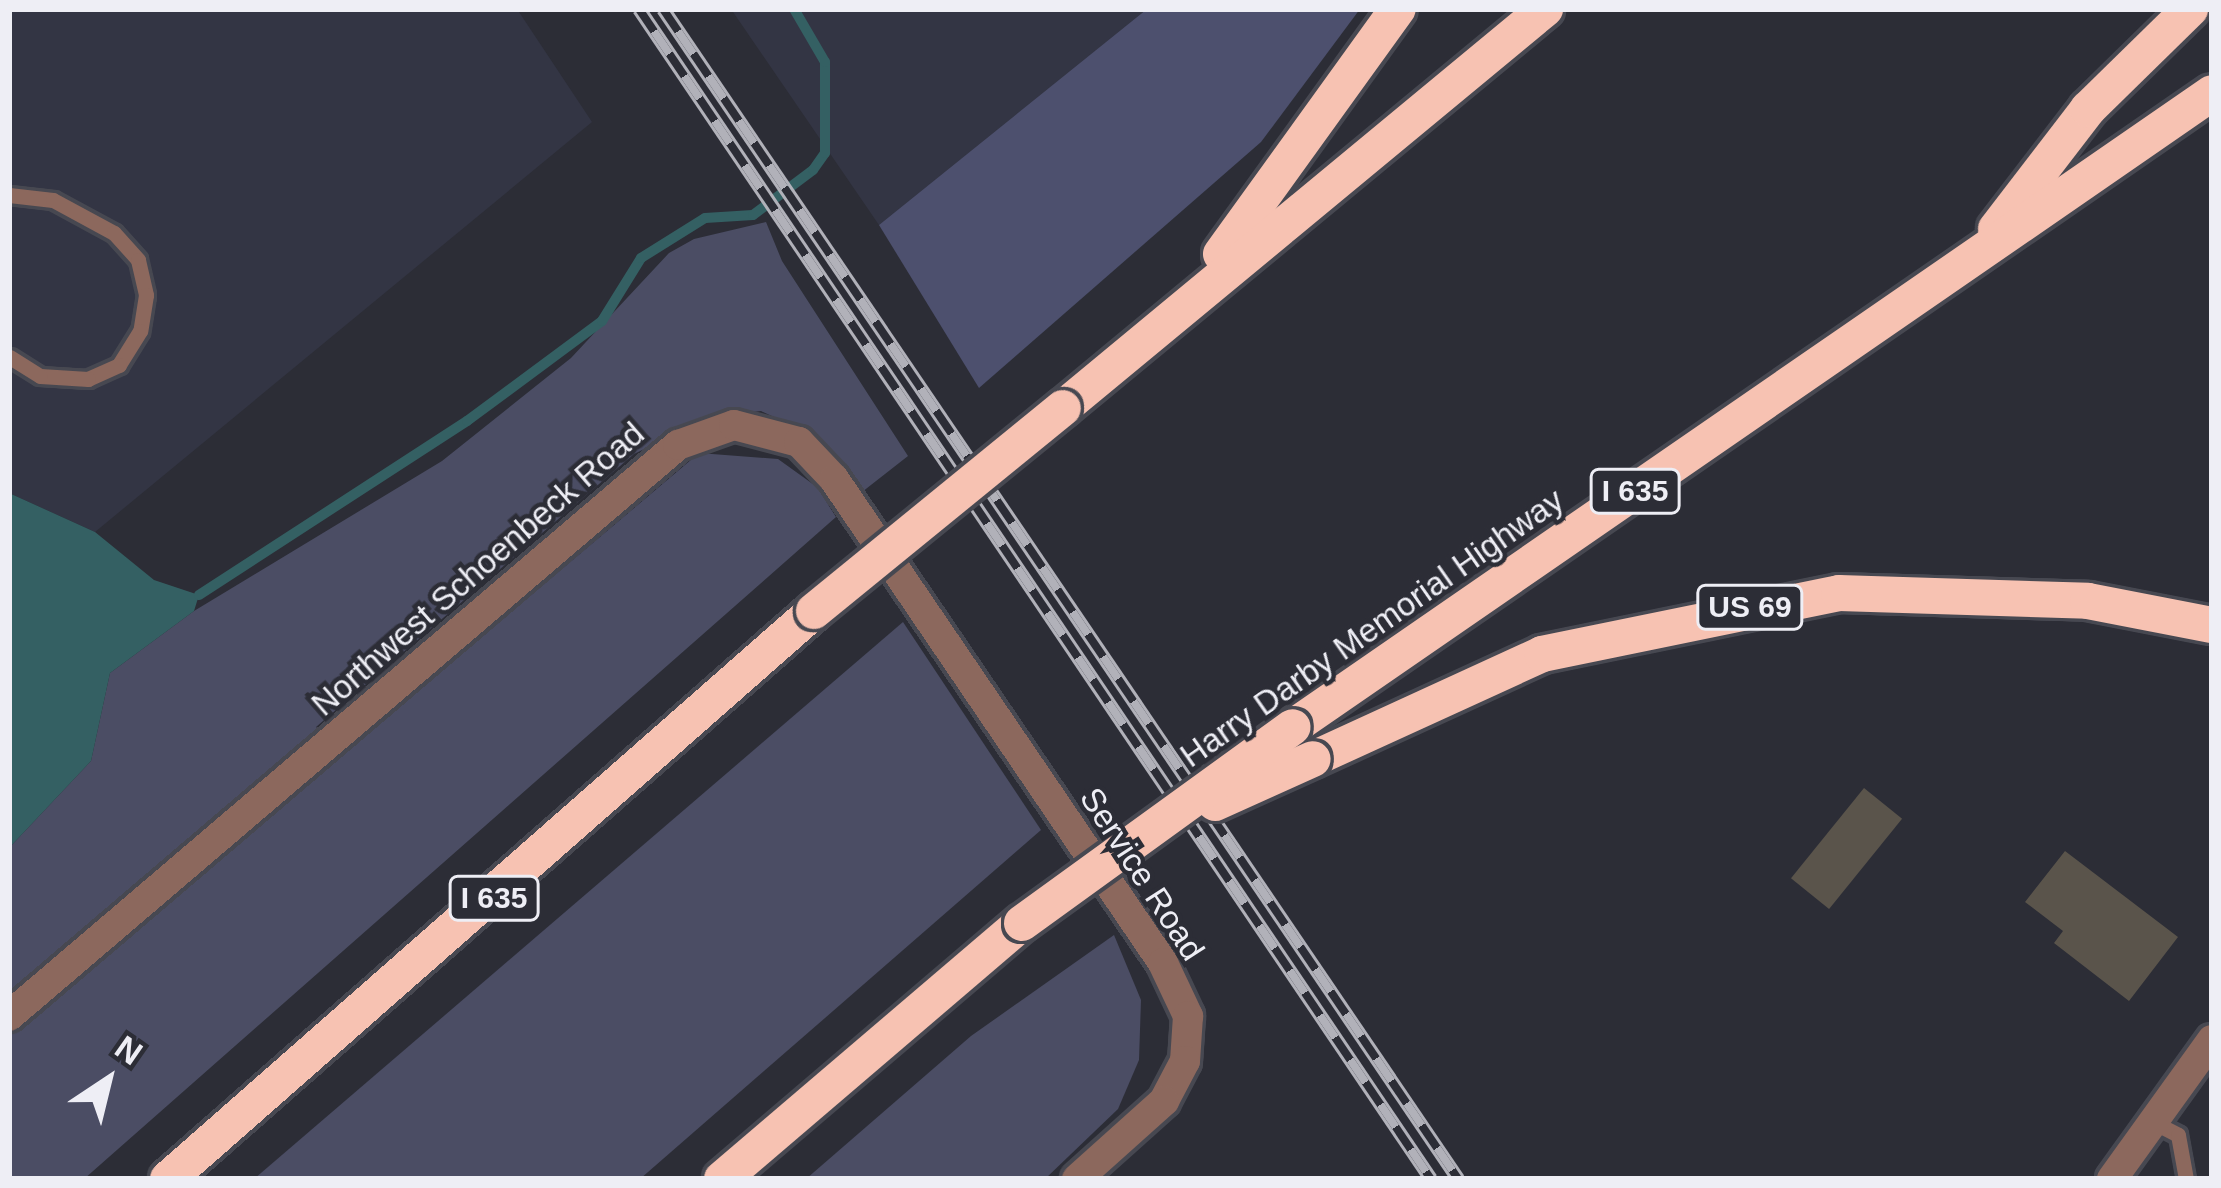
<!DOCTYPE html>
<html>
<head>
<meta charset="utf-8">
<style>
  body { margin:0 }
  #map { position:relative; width:2221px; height:1188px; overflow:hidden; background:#2c2d36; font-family:Helvetica,sans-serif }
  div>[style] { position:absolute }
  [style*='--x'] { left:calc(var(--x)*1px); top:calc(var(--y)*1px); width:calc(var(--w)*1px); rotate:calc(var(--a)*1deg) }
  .built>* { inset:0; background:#333544 }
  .green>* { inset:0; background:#4b4d64 }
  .forest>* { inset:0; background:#4d506e }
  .water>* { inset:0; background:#346063 }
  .stream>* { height:10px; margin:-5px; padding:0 5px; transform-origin:5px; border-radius:5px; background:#346063 }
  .building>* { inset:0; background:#5a544b; transform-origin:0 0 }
  .roads { filter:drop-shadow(3px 0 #474851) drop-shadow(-3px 0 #474851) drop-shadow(0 3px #474851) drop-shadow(0 -3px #474851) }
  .lane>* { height:15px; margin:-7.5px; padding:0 7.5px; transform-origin:7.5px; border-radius:7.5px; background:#8c685d }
  .street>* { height:30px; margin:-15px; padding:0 15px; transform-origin:15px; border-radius:15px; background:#8c685d }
  .highway>* { height:36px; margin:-18px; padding:0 18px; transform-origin:18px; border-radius:18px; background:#f7c2b2 }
  .rail>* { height:14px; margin-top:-7px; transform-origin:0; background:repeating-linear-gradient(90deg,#2c2d36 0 27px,#b1b1b9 0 54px); box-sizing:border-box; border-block:3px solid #b1b1b9 }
  .bridges { filter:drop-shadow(3px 0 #474851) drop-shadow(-3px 0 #474851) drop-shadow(0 3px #474851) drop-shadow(0 -3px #474851) }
  .highway-bridge>* { height:36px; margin:-18px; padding:0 18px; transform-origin:18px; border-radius:18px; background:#f7c2b2 }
  span { translate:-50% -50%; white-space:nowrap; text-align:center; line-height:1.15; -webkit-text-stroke:9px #2c2d36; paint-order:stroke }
  .shield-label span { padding:3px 9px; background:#2c2d36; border:3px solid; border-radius:9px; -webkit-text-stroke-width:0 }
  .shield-label { font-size:30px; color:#eeeef5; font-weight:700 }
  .street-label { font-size:33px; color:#eeeef5 }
  .frame { position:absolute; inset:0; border:12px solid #eeeef5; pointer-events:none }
  .north { position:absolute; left:48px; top:1020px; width:120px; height:120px; -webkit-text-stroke:9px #2c2d36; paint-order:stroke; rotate:35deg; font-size:33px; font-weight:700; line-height:48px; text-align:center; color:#eeeef5 }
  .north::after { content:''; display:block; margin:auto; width:42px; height:54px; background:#eeeef5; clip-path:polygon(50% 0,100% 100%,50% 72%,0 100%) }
</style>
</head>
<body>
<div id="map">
  <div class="built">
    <div style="clip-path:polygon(9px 9px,517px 9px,592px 122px,95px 532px,9px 493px)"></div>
    <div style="clip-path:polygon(731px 9px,1147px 9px,879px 225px)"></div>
  </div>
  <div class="green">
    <div style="clip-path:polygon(766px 222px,782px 261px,908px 456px,862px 492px,815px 436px,761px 411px,710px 417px,634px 454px,316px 727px,345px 753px,699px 453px,778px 459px,817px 487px,836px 517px,84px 1179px,9px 1179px,9px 848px,91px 761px,110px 673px,194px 611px,442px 461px,571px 358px,669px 253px,694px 239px)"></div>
    <div style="clip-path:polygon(903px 622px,1041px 830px,640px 1179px,254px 1179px)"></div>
    <div style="clip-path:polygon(1114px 935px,1141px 1000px,1139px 1060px,1118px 1109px,1045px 1179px,806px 1179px,971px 1036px)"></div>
  </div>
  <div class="forest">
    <div style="clip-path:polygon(1147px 9px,1360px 9px,1261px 142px,979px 388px,879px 225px)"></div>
  </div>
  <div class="water">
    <div style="clip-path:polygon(9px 493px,95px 532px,154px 580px,199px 595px,194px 611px,110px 673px,91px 761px,9px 848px)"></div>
  </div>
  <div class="stream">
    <div style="--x:199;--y:595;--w:320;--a:-33"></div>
    <div style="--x:467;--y:421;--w:168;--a:-36.5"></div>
    <div style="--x:602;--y:321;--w:74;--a:-58.2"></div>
    <div style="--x:641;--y:258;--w:75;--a:-32"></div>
    <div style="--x:705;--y:218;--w:48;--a:-3.6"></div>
    <div style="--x:753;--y:215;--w:75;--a:-36.9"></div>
    <div style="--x:813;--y:170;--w:21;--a:-55"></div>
    <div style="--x:825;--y:153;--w:91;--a:-90"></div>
    <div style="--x:825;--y:62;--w:61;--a:-120.3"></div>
  </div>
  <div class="building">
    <div style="left:1864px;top:788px;width:49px;height:116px;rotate:39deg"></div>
    <div style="clip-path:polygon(2065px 851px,2178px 937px,2129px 1001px,2054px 943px,2063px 931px,2025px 902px)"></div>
  </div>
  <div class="roads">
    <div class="lane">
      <div style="--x:9;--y:195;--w:44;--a:6.5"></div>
      <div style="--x:53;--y:200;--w:69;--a:28.4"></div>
      <div style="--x:114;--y:233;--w:36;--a:48"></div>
      <div style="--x:138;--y:260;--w:36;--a:77"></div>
      <div style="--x:146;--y:295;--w:36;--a:99"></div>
      <div style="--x:140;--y:331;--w:40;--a:122"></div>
      <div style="--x:119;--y:365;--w:34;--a:156"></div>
      <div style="--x:88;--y:379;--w:48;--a:-176.4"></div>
      <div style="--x:40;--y:376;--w:36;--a:-148"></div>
      <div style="--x:2153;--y:1122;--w:28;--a:27"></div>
      <div style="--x:2178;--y:1135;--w:45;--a:79.7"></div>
    </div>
    <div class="street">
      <div style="--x:9;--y:1016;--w:880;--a:-40.48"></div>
      <div style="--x:678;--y:445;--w:59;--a:-19.7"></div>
      <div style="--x:734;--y:425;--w:67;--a:14.7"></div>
      <div style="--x:799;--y:442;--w:51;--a:46.6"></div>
      <div style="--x:834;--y:479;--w:585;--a:55.79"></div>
      <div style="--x:1163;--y:963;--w:59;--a:64.7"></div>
      <div style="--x:1188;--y:1016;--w:45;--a:93.8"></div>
      <div style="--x:1185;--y:1061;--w:45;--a:117.7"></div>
      <div style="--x:1164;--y:1101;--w:117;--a:138.1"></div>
      <div style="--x:2112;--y:1179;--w:171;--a:-54.3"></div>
    </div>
    <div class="highway">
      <div style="--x:1996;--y:229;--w:151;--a:-52.5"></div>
      <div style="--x:2088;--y:109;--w:143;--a:-44.4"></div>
      <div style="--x:1221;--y:254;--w:302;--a:-54.2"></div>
      <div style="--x:1063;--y:408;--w:626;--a:-39.62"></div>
      <div style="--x:1293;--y:727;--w:1116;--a:-34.6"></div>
      <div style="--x:1313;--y:759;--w:252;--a:-24.6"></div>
      <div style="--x:1542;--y:654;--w:303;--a:-11.6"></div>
      <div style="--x:1839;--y:593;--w:249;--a:1.8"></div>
      <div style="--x:2088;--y:601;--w:126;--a:11"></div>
      <div style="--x:168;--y:1179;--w:860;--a:-41.32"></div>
      <div style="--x:722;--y:1179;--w:394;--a:-40.5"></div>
    </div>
  </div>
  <div class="rail">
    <div style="--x:639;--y:9;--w:1413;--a:55.91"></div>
    <div style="--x:663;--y:9;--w:1415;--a:55.8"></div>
  </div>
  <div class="bridges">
    <div class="highway-bridge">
      <div style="--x:814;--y:611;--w:321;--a:-39.2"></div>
      <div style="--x:1215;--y:803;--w:107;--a:-24.2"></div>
      <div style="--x:1022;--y:923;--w:334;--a:-35.9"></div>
    </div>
  </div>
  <div class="shield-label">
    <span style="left:1635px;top:491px">I 635</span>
    <span style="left:1750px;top:607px">US 69</span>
    <span style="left:494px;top:898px">I 635</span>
  </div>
  <div class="street-label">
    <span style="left:478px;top:569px;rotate:-41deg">Northwest Schoenbeck Road</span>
    <span style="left:1372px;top:628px;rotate:-35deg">Harry Darby Memorial Highway</span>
    <span style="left:1142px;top:874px;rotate:57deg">Service Road</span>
  </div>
  <div class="frame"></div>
  <div class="north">N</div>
</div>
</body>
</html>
